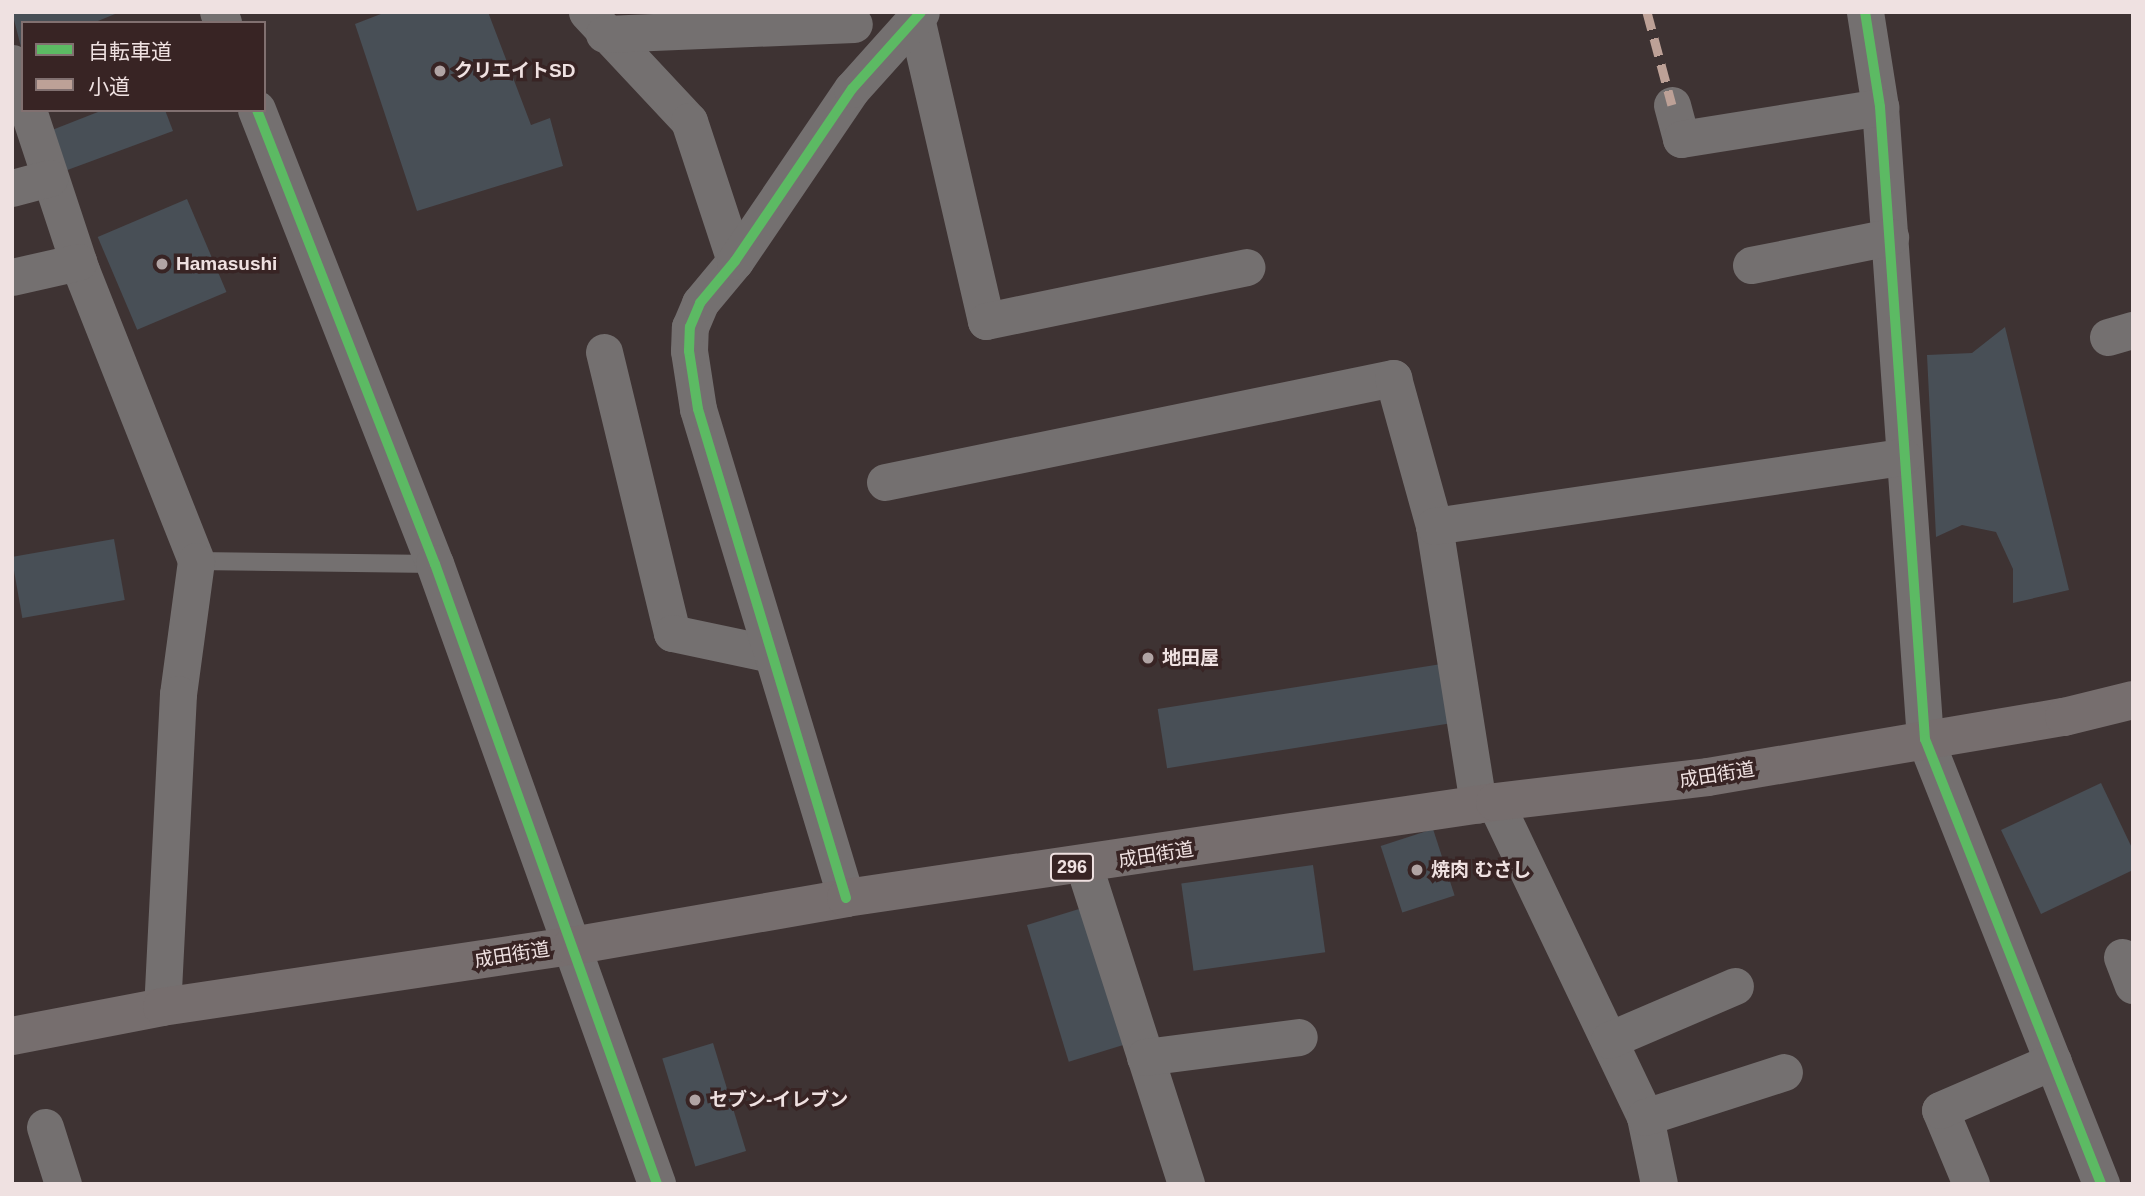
<!DOCTYPE html>
<html>
<head>
<meta charset="utf-8">
<style>
  body { margin:0 }
  #map { position:relative; width:2145px; height:1196px; overflow:hidden; background:#3e3333; font-family:Arial,"Noto Sans JP",sans-serif }
  div>[style] { position:absolute }
  [style*='--x'] { left:calc(var(--x)*1px); top:calc(var(--y)*1px); width:calc(var(--w)*1px); rotate:calc(var(--a)*1deg) }
  .building>* { inset:0; background:#484f56; transform-origin:0 0 }
  .service>* { height:18px; margin:-9px; padding:0 9px; transform-origin:9px; border-radius:9px; background:#747070 }
  .minor>* { height:37px; margin:-18.5px; padding:0 18.5px; transform-origin:18.5px; border-radius:18.5px; background:#747070 }
  .tertiary>* { height:38px; margin:-19px; padding:0 19px; transform-origin:19px; border-radius:19px; background:#747070 }
  .trunk>* { height:38px; margin:-19px; padding:0 19px; transform-origin:19px; border-radius:19px; background:#766e6e }
  .quiet>* { height:9px; margin-top:-4.5px; transform-origin:0; background:repeating-linear-gradient(90deg,#bda197 0 18px,transparent 0 27px) }
  .cycleway>* { height:10px; margin:-5px; padding:0 5px; transform-origin:5px; border-radius:5px; background:#5cba63 }
  .dots>* { width:19px; height:19px; translate:-50% -50%; box-sizing:border-box; border:4px solid #382424; border-radius:50% }
  span { translate:-50% -50%; white-space:nowrap; text-align:center; line-height:1.15; -webkit-text-stroke:7px #382424; paint-order:stroke }
  .shield-label span { padding:2px 5px; background:#382424; border:2px solid; border-radius:5px; -webkit-text-stroke-width:0 }
  .shield-label { font-size:18px; color:#efe1e1; font-weight:700 }
  .poi-label { font-size:19px; color:#efe1e1; font-weight:700 }
  .left { translate:0 -50%; text-align:left }
  .street-label { font-size:19px; color:#efe1e1 }
  .frame { position:absolute; inset:0; border:14px solid #efe1e1; pointer-events:none }
  .legend { position:absolute; left:21px; top:21px; width:245px; height:91px; box-sizing:border-box; background:#382424; border:2px solid #817070; margin:0; padding:9px 12px; list-style:none; font-size:21px; color:#efe1e1 }
  .legend li { display:flex; align-items:center; gap:14px; height:35px }
  .legend b { width:35px; border:2px solid #817070 }
</style>
</head>
<body>
<div id="map">
  <div class="building">
    <div style="clip-path:polygon(12px 12px,120px 12px,93px 23px,23px 23px,22px 51px)"></div>
    <div style="clip-path:polygon(386px 12px,488px 12px,531px 125px,550px 118px,563px 166px,417px 211px,355px 24px)"></div>
    <div style="clip-path:polygon(103px 110px,165px 110px,173px 131px,62px 172px,47px 132px)"></div>
    <div style="left:187px;top:199px;width:101px;height:97px;rotate:67deg"></div>
    <div style="clip-path:polygon(2005px 327px,2069px 590px,2013px 603px,2013px 569px,1996px 532px,1962px 525px,1936px 537px,1927px 355px,1972px 353px)"></div>
    <div style="left:114px;top:539px;width:62px;height:104px;rotate:80deg"></div>
    <div style="left:1454px;top:662px;width:60px;height:300px;rotate:81deg"></div>
    <div style="clip-path:polygon(2101px 783px,2133px 850px,2133px 870px,2041px 914px,2001px 830px)"></div>
    <div style="left:1433px;top:829px;width:70px;height:55px;rotate:72deg"></div>
    <div style="left:1313px;top:865px;width:88px;height:133px;rotate:82deg"></div>
    <div style="left:1092px;top:905px;width:143px;height:68px;rotate:73deg"></div>
    <div style="left:713px;top:1043px;width:113px;height:53px;rotate:73deg"></div>
  </div>
  <div class="service">
    <div style="--x:196;--y:561;--w:239;--a:0.7"></div>
  </div>
  <div class="minor">
    <div style="--x:587;--y:12;--w:149;--a:46.9"></div>
    <div style="--x:689;--y:121;--w:147;--a:71.8"></div>
    <div style="--x:1865;--y:12;--w:96;--a:81"></div>
    <div style="--x:1880;--y:107;--w:634;--a:85.93"></div>
    <div style="--x:1925;--y:739;--w:479;--a:68.4"></div>
    <div style="--x:916;--y:18;--w:311;--a:77"></div>
    <div style="--x:986;--y:321;--w:266;--a:-11.7"></div>
    <div style="--x:604;--y:34;--w:250;--a:-2.3"></div>
    <div style="--x:12;--y:63;--w:34;--a:71"></div>
    <div style="--x:1672;--y:105;--w:35;--a:75"></div>
    <div style="--x:1681;--y:139;--w:202;--a:-9.1"></div>
    <div style="--x:28;--y:110;--w:169;--a:71.7"></div>
    <div style="--x:81;--y:270;--w:313;--a:68.4"></div>
    <div style="--x:196;--y:561;--w:134;--a:97.7"></div>
    <div style="--x:178;--y:694;--w:313;--a:92.9"></div>
    <div style="--x:12;--y:188;--w:39;--a:-15"></div>
    <div style="--x:1751;--y:265;--w:142;--a:-11.4"></div>
    <div style="--x:12;--y:277;--w:68;--a:-12.8"></div>
    <div style="--x:2108;--y:337;--w:26;--a:-16"></div>
    <div style="--x:604;--y:352;--w:289;--a:76.4"></div>
    <div style="--x:672;--y:633;--w:102;--a:11.9"></div>
    <div style="--x:885;--y:482;--w:519;--a:-11.57"></div>
    <div style="--x:1393;--y:378;--w:154;--a:74.5"></div>
    <div style="--x:1434;--y:526;--w:282;--a:81"></div>
    <div style="--x:1434;--y:526;--w:474;--a:-8.4"></div>
    <div style="--x:1495;--y:802;--w:349;--a:64.5"></div>
    <div style="--x:1645;--y:1117;--w:68;--a:78.2"></div>
    <div style="--x:1084;--y:866;--w:334;--a:72.2"></div>
    <div style="--x:846;--y:898;--w:511;--a:-106.84"></div>
    <div style="--x:698;--y:409;--w:59;--a:-98.8"></div>
    <div style="--x:689;--y:351;--w:24;--a:-88"></div>
    <div style="--x:690;--y:327;--w:26;--a:-67"></div>
    <div style="--x:700;--y:303;--w:55;--a:-50.2"></div>
    <div style="--x:735;--y:261;--w:208;--a:-55.8"></div>
    <div style="--x:852;--y:89;--w:103;--a:-48.1"></div>
    <div style="--x:2122;--y:957;--w:30;--a:69"></div>
    <div style="--x:1609;--y:1040;--w:137;--a:-23.2"></div>
    <div style="--x:1145;--y:1057;--w:155;--a:-7.4"></div>
    <div style="--x:1645;--y:1117;--w:146;--a:-17.9"></div>
    <div style="--x:45;--y:1127;--w:60;--a:72.5"></div>
    <div style="--x:1971;--y:1184;--w:80;--a:-112.7"></div>
    <div style="--x:1940;--y:1110;--w:123;--a:-23.4"></div>
  </div>
  <div class="tertiary">
    <div style="--x:219;--y:12;--w:12;--a:70"></div>
    <div style="--x:257;--y:110;--w:488;--a:68.6"></div>
    <div style="--x:435;--y:564;--w:659;--a:70.3"></div>
  </div>
  <div class="trunk">
    <div style="--x:12;--y:1036;--w:153;--a:-10.9"></div>
    <div style="--x:162;--y:1007;--w:415;--a:-8.5"></div>
    <div style="--x:572;--y:946;--w:278;--a:-9.9"></div>
    <div style="--x:846;--y:898;--w:656;--a:-8.41"></div>
    <div style="--x:1495;--y:802;--w:214;--a:-6.7"></div>
    <div style="--x:1708;--y:777;--w:361;--a:-9.6"></div>
    <div style="--x:2064;--y:717;--w:71;--a:-13.8"></div>
  </div>
  <div class="quiet">
    <div style="--x:1647;--y:12;--w:96;--a:75"></div>
  </div>
  <div class="cycleway">
    <div style="--x:1865;--y:12;--w:96;--a:81"></div>
    <div style="--x:1880;--y:107;--w:634;--a:85.93"></div>
    <div style="--x:1925;--y:739;--w:479;--a:68.4"></div>
    <div style="--x:257;--y:110;--w:488;--a:68.6"></div>
    <div style="--x:435;--y:564;--w:659;--a:70.3"></div>
    <div style="--x:846;--y:898;--w:511;--a:-106.84"></div>
    <div style="--x:698;--y:409;--w:59;--a:-98.8"></div>
    <div style="--x:689;--y:351;--w:24;--a:-88"></div>
    <div style="--x:690;--y:327;--w:26;--a:-67"></div>
    <div style="--x:700;--y:303;--w:55;--a:-50.2"></div>
    <div style="--x:735;--y:261;--w:208;--a:-55.8"></div>
    <div style="--x:852;--y:89;--w:103;--a:-48.1"></div>
  </div>
  <div class="dots">
    <div style="left:440px;top:71px;background:#b1a4a4"></div>
    <div style="left:162px;top:264px;background:#b1a4a4"></div>
    <div style="left:1148px;top:658px;background:#b1a4a4"></div>
    <div style="left:1417px;top:870px;background:#b1a4a4"></div>
    <div style="left:695px;top:1100px;background:#b1a4a4"></div>
  </div>
  <div class="shield-label">
    <span style="left:1072px;top:867px">296</span>
  </div>
  <div class="poi-label">
    <span class="left" style="left:454px;top:71px">クリエイトSD</span>
    <span class="left" style="left:176px;top:264px">Hamasushi</span>
    <span class="left" style="left:1162px;top:658px">地田屋</span>
    <span class="left" style="left:1431px;top:870px">焼肉 むさし</span>
    <span class="left" style="left:709px;top:1100px">セブン-イレブン</span>
  </div>
  <div class="street-label">
    <span style="left:1717px;top:775px;rotate:-9deg">成田街道</span>
    <span style="left:1156px;top:855px;rotate:-9deg">成田街道</span>
    <span style="left:512px;top:955px;rotate:-9deg">成田街道</span>
  </div>
  <div class="frame"></div>
  <ul class="legend">
  <li><b style="height:9px;background:#5cba63"></b>自転車道</li>
  <li><b style="height:9px;background:#bda197"></b>小道</li>
  </ul>
</div>
</body>
</html>
